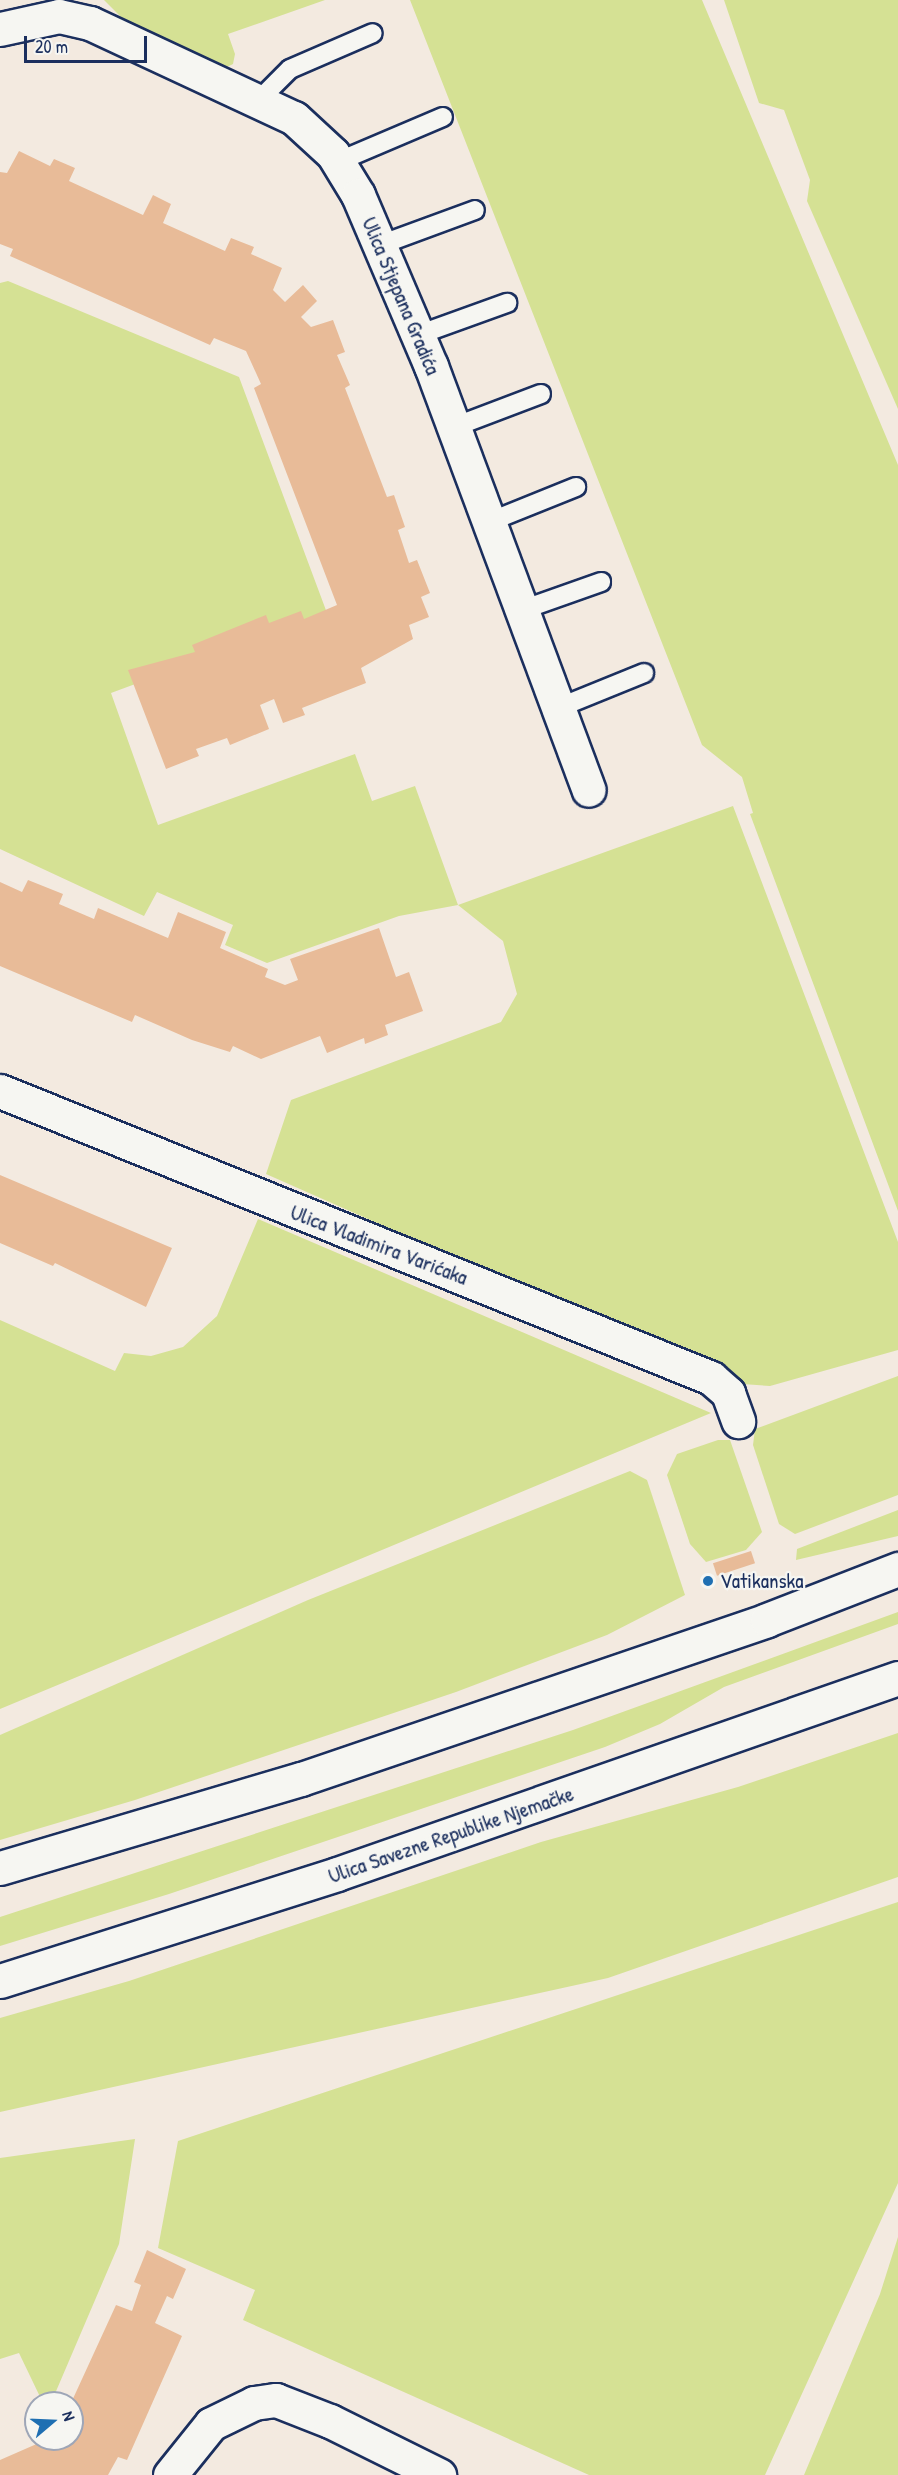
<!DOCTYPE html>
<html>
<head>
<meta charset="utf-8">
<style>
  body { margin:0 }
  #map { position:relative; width:898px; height:2475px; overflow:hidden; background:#f3eae0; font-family:"Patrick Hand",sans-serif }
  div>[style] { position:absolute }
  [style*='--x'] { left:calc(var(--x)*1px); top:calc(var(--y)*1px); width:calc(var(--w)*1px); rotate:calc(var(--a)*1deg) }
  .green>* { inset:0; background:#d5e194 }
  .building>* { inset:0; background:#e8bb98; transform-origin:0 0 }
  .roads { filter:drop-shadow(2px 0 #1b2f5e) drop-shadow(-2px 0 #1b2f5e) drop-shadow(0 2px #1b2f5e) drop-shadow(0 -2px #1b2f5e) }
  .lane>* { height:18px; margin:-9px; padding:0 9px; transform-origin:9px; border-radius:9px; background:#f6f6f2 }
  .street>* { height:33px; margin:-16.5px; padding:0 16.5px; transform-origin:16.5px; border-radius:16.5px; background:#f6f6f2 }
  .secondary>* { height:33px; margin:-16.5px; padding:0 16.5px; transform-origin:16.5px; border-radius:16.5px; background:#f6f6f2 }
  .dots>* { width:16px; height:16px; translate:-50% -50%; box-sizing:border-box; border:3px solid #f6f6f2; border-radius:50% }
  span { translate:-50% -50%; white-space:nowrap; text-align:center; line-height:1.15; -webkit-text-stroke:4.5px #f6f6f2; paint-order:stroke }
  .street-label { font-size:21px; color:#1b2f5e }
  .poi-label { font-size:21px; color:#1b2f5e }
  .left { translate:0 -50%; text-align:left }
  .north { position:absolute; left:24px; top:2391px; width:60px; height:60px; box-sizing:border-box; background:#f6f6f2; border:2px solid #9ea6b7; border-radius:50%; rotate:71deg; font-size:16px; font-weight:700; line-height:24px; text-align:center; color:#1b2f5e }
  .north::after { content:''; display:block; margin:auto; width:21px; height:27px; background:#1f6fb2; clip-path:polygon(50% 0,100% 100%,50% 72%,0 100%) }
  .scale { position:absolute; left:24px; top:36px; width:123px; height:27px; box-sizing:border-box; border:3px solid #1b2f5e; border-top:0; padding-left:8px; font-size:18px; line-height:21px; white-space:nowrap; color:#1b2f5e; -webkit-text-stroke:4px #f6f6f2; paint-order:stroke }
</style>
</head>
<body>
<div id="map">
  <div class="green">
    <div style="clip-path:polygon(104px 0,325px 0,228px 34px,235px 54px,233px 64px,227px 67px,179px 51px,128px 24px)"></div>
    <div style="clip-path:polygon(410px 0,702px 0,898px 465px,898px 1211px,750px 814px,753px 813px,742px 777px,702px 745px)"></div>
    <div style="clip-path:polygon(724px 0,898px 0,898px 409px,807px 201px,810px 180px,784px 110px,759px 103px)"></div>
    <div style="clip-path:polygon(8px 281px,239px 377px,327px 613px,111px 693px,158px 825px,355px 754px,372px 801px,415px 786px,458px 905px,733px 806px,898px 1242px,898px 1350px,770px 1386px,742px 1384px,266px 1174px,291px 1100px,501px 1022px,517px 994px,503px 941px,458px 905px,399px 916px,267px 963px,225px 945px,233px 925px,157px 892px,144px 916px,0 849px,0 283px)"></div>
    <div style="clip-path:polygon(258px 1219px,711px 1413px,0 1709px,0 1320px,115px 1371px,124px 1353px,151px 1356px,183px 1347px,217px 1316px)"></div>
    <div style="clip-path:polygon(898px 1376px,898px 1495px,795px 1534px,779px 1524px,753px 1445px,755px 1429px)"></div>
    <div style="clip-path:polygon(718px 1440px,730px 1440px,762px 1532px,746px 1550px,706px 1562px,690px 1544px,667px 1475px,677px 1454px)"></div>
    <div style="clip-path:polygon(630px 1471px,647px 1480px,685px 1595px,607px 1635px,456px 1692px,135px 1800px,0 1840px,0 1735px,308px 1600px)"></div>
    <div style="clip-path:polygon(898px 1510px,898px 1536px,796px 1560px,797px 1549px)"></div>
    <div style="clip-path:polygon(898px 1612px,898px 1624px,724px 1687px,660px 1724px,605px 1747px,169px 1894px,0 1946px,0 1917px,573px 1730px)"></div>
    <div style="clip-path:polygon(898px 1733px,898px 1877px,608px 1978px,0 2112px,0 2018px,129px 1981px,541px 1842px,738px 1787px)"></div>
    <div style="clip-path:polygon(898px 1902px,898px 2183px,765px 2475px,589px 2475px,243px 2320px,255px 2290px,158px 2248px,178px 2141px)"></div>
    <div style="clip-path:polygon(135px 2139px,119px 2244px,51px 2403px,43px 2403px,19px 2353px,0 2359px,0 2158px)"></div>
    <div style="clip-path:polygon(898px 2237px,898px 2475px,804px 2475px,880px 2294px)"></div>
  </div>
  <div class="building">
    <div style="clip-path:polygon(19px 151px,50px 166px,54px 159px,75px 168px,69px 181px,143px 215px,153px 195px,171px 204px,163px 223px,225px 251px,231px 238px,254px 247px,251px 254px,282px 268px,273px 290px,285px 302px,303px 285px,317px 301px,301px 317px,311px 327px,333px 320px,345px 352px,337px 355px,350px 385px,345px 388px,387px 497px,394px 495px,405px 527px,398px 530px,409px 563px,417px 560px,430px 593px,421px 597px,429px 617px,409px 625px,413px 639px,361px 668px,366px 683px,302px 708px,305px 715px,283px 723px,274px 699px,260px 705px,269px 729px,230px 745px,227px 738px,196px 749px,199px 756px,166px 769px,128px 670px,195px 652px,192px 645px,266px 615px,269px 623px,301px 611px,304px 619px,337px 605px,254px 388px,261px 384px,246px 351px,214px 338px,210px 345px,10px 256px,13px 249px,0 244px,0 172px,7px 173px)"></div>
    <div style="clip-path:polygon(28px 880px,63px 894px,59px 904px,94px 919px,98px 908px,168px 938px,178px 912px,226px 932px,220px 948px,268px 969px,265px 977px,285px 985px,298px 980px,290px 959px,379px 928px,396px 977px,409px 972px,423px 1011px,385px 1025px,388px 1035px,365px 1044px,364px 1038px,327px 1053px,320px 1036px,261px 1059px,233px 1046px,230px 1052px,192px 1040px,135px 1015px,132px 1022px,0 966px,0 882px,22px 892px)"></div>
    <div style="clip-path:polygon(0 1175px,172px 1248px,146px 1307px,55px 1263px,53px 1266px,0 1243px)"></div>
    <div style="left:751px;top:1551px;width:13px;height:40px;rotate:72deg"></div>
    <div style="clip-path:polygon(147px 2250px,186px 2269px,173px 2299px,167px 2296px,155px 2323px,182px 2336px,127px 2460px,118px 2457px,108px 2475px,0 2475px,0 2460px,48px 2439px,72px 2439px,71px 2403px,116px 2305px,132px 2311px,141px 2285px,134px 2282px)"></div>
  </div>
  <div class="roads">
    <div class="lane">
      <div style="--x:258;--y:101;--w:45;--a:-45"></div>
      <div style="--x:290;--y:69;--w:90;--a:-23.4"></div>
      <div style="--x:337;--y:162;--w:115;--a:-23"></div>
      <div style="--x:380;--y:245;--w:101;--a:-20.2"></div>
      <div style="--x:418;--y:335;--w:95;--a:-19.8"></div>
      <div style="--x:454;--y:427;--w:93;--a:-20.8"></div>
      <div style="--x:489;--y:522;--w:94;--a:-21.9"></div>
      <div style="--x:522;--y:610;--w:84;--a:-19.5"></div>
      <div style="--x:558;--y:708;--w:93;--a:-22.1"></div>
    </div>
    <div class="street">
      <div style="--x:0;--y:29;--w:60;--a:-12.4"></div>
      <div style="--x:59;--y:16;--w:32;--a:13"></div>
      <div style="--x:90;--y:23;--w:225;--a:25"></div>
      <div style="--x:294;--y:118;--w:53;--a:42.7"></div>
      <div style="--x:333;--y:154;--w:48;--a:58.6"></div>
      <div style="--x:358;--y:195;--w:186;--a:66.9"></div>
      <div style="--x:431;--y:366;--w:452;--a:69.6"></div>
      <div style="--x:0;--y:1091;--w:767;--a:21.98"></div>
      <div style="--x:711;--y:1378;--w:23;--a:41"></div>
      <div style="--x:728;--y:1393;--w:30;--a:70"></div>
      <div style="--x:170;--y:2475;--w:65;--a:-51.2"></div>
      <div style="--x:211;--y:2424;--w:48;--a:-26"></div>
      <div style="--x:254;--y:2403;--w:22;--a:-8"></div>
      <div style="--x:276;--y:2400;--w:58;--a:21.3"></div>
      <div style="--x:330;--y:2421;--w:122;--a:26.4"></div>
    </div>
    <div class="secondary">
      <div style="--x:0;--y:1868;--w:314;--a:-16.5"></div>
      <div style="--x:301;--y:1779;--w:492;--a:-18.8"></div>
      <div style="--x:767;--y:1620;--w:141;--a:-21.3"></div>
      <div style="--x:0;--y:1981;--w:354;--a:-17.6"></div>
      <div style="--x:337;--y:1874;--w:594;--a:-19.26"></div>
    </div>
  </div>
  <div class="dots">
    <div style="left:708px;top:1581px;background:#1f6fb2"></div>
  </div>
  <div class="street-label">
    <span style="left:401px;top:296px;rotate:67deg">Ulica Stjepana Gradića</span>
    <span style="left:379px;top:1245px;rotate:21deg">Ulica Vladimira Varićaka</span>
    <span style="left:451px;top:1835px;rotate:-19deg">Ulica Savezne Republike Njemačke</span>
  </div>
  <div class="poi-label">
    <span class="left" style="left:720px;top:1581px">Vatikanska</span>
  </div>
  <div class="north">N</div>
  <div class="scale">20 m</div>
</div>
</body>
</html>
